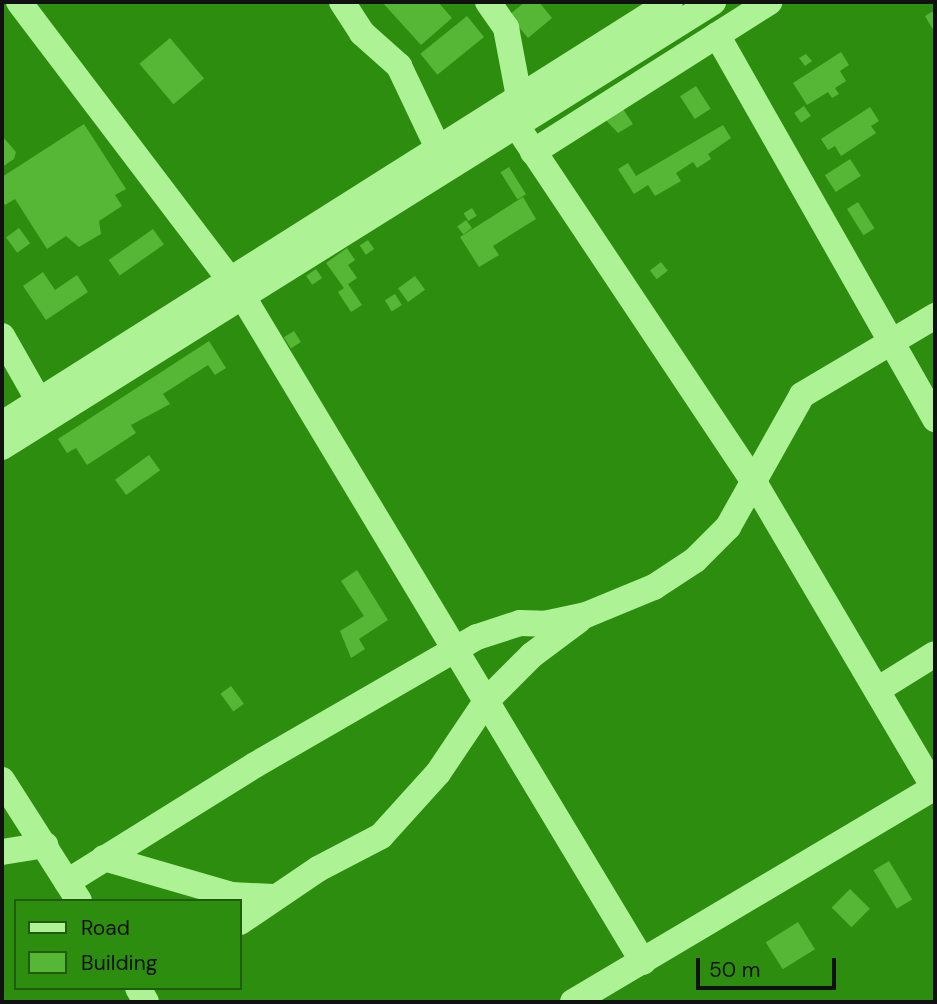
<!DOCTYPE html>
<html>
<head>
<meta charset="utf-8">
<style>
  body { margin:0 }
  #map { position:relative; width:937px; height:1004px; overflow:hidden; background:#2c8d0f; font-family:"DM Sans",sans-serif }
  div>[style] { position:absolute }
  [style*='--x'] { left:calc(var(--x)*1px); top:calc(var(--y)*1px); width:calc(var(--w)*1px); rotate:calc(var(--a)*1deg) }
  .building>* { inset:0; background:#56b736; transform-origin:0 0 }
  .minor>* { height:26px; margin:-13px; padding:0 13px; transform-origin:13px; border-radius:13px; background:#adf395 }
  span { translate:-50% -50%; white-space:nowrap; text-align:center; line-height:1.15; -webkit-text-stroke:6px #2c8d0f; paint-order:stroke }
  .frame { position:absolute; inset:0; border:4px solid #111; pointer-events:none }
  .legend { position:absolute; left:14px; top:899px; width:228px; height:91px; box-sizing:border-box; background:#2c8d0f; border:2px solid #215b10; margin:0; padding:9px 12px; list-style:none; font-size:21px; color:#111 }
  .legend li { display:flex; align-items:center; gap:14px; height:35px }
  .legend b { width:35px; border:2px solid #215b10 }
  .scale { position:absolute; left:696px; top:958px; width:140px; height:32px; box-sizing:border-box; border:4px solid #111; border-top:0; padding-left:9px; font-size:21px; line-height:24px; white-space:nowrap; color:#111; -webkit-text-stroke:5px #2c8d0f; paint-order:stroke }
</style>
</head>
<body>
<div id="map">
  <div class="building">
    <div style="clip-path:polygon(382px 2px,438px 2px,452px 18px,421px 45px)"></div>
    <div style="clip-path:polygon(525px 2px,539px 2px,552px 18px,528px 38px,509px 15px)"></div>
    <div style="clip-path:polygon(935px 10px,935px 33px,925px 16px)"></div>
    <div style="left:467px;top:16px;width:27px;height:60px;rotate:51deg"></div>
    <div style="left:170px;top:38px;width:53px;height:40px;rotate:50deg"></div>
    <div style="clip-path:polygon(841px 52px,849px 65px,840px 71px,846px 81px,835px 88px,839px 94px,832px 98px,828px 92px,807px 105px,793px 83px)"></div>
    <div style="clip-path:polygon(806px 54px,812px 61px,805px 66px,799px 58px)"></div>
    <div style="left:696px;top:86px;width:27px;height:19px;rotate:57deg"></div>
    <div style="clip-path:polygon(619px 103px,633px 124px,618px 133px,601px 115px)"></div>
    <div style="left:804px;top:106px;width:12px;height:12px;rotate:55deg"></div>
    <div style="clip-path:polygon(870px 107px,879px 121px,871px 126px,876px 133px,841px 156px,835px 146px,828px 150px,821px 139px)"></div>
    <div style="clip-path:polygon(84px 124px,126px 189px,115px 195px,122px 206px,99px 221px,101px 234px,79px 247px,66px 236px,47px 249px,15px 199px,5px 205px,2px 200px,2px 177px)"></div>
    <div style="clip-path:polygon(723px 125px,731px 138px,708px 154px,711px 159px,697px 168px,693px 162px,676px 173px,681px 181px,655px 196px,648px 185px,634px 194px,618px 169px,628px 163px,636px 176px)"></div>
    <div style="clip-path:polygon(2px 136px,16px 152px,14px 159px,2px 167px)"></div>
    <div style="left:850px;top:159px;width:20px;height:30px;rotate:57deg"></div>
    <div style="left:509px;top:167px;width:32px;height:10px;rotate:58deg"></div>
    <div style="clip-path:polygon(523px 197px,536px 219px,493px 246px,499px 255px,479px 267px,460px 237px)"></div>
    <div style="left:858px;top:202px;width:31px;height:13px;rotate:58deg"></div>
    <div style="left:472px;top:208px;width:9px;height:10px;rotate:58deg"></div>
    <div style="left:466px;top:220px;width:10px;height:11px;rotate:53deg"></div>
    <div style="left:19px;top:228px;width:19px;height:16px;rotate:54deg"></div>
    <div style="left:153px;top:229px;width:19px;height:54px;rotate:55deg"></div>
    <div style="left:368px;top:240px;width:11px;height:10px;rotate:56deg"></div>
    <div style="clip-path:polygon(347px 248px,355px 260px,348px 265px,357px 278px,348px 284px,362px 305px,351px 312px,338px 292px,344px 288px,326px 263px)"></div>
    <div style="left:661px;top:262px;width:11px;height:14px;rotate:52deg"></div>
    <div style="left:316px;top:269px;width:11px;height:12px;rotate:56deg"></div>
    <div style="clip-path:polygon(43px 272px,55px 290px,77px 275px,88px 292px,46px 320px,23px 286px)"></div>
    <div style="left:415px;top:276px;width:17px;height:21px;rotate:54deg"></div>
    <div style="left:395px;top:294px;width:13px;height:12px;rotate:58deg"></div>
    <div style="left:294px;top:331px;width:13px;height:12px;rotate:58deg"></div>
    <div style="clip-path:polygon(209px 341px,226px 368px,215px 375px,208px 365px,163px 394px,170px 404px,131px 425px,136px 433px,87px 465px,76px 448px,67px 453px,58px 439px)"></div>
    <div style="left:149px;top:455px;width:19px;height:42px;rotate:54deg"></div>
    <div style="clip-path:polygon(357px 570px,388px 620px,359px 639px,365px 649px,351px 658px,340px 631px,364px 616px,341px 581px)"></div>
    <div style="left:231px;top:686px;width:22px;height:13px;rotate:54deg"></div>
    <div style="left:889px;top:861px;width:45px;height:18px;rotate:59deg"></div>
    <div style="left:850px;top:889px;width:28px;height:26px;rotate:45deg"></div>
    <div style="left:798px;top:922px;width:32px;height:38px;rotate:58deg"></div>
  </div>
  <div class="minor">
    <div style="--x:19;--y:2;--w:370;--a:52.8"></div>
    <div style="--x:243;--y:297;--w:776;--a:58.97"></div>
    <div style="--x:342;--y:2;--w:37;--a:57"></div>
    <div style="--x:362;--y:33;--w:50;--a:41.7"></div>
    <div style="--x:399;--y:66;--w:91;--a:64.6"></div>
    <div style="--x:488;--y:2;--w:32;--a:55"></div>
    <div style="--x:506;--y:28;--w:70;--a:79.3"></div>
    <div style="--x:717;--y:35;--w:442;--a:60.4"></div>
    <div style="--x:504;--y:107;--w:451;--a:56.3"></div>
    <div style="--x:754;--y:482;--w:354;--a:59.5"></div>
    <div style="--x:533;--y:152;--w:280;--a:-32.4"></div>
    <div style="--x:2;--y:336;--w:75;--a:60.4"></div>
    <div style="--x:2;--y:424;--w:790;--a:-32.28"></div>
    <div style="--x:2;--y:447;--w:839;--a:-32.04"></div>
    <div style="--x:877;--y:690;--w:68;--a:-31.8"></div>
    <div style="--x:2;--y:780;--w:143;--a:57.5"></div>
    <div style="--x:2;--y:852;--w:44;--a:-9.2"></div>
    <div style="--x:104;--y:858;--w:132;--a:16.2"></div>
    <div style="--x:231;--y:895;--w:42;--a:2.7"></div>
    <div style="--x:67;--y:882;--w:221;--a:-31.9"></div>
    <div style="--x:255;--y:765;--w:256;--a:-30"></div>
    <div style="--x:477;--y:637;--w:45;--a:-18"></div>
    <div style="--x:520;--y:623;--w:24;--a:2"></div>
    <div style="--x:544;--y:624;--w:43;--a:-12.1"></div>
    <div style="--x:586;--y:615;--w:74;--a:-22.4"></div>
    <div style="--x:654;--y:587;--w:49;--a:-33.4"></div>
    <div style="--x:695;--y:560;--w:47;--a:-45"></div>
    <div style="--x:728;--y:527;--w:151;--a:-60.7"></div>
    <div style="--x:802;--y:395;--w:155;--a:-30.7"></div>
    <div style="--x:240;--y:922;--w:94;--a:-34.2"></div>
    <div style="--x:318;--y:869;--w:71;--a:-27.6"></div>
    <div style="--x:381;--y:836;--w:85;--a:-47.9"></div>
    <div style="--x:438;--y:773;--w:88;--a:-56.1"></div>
    <div style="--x:487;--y:700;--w:64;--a:-45"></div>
    <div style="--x:532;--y:655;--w:59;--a:-36.7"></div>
    <div style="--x:138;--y:988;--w:16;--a:60"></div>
    <div style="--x:573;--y:1002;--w:421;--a:-30.7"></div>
  </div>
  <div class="frame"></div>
  <ul class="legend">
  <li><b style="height:9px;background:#adf395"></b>Road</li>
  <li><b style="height:19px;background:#56b736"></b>Building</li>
  </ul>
  <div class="scale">50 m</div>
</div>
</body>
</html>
